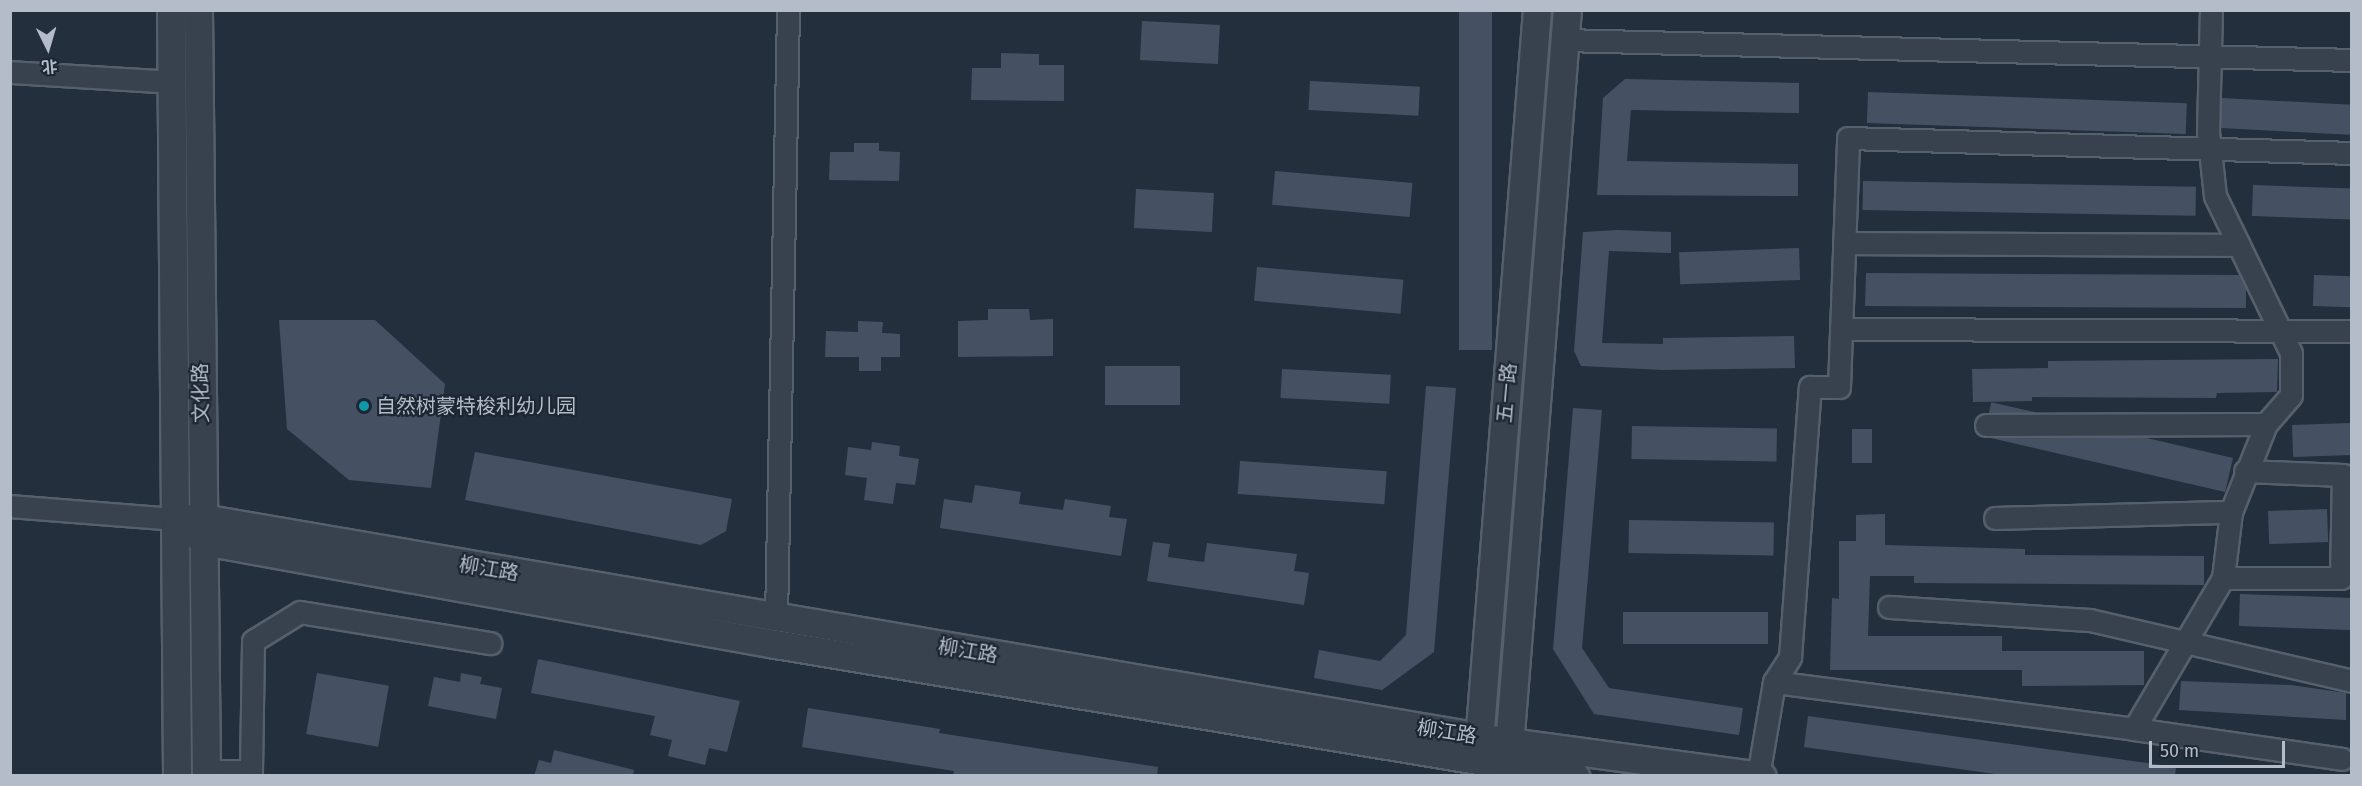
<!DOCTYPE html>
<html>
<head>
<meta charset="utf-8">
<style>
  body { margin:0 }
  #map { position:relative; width:2362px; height:786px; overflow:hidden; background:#242f3e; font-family:"Fira Sans","Noto Sans SC",sans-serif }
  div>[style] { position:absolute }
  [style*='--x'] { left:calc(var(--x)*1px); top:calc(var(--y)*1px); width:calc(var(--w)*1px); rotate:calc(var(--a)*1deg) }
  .building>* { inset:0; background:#455162; transform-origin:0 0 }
  .roads { filter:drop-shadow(2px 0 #565f6c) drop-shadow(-2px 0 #565f6c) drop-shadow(0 2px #565f6c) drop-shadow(0 -2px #565f6c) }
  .minor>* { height:21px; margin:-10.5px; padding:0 10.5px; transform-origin:10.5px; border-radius:10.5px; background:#38414e }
  .tertiary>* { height:27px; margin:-13.5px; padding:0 13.5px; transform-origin:13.5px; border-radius:13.5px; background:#38414e }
  .dots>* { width:16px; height:16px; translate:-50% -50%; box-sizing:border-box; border:3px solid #1d2633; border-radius:50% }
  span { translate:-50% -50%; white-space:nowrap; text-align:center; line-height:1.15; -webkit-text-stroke:4.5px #1d2633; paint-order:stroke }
  .street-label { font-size:20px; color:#b4bcc9 }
  .poi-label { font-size:20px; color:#b4bcc9 }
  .left { translate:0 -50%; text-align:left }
  .frame { position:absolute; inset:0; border:12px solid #b4bcc9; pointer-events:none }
  .north { position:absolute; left:18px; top:18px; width:60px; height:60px; -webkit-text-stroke:4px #1d2633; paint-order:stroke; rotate:175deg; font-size:16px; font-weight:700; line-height:24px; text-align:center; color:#b4bcc9 }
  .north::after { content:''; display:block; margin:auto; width:21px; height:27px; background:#b4bcc9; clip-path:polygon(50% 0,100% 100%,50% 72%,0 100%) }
  .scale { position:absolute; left:2149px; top:741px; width:136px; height:27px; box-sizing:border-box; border:3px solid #b4bcc9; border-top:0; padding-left:8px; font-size:18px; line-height:21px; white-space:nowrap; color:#b4bcc9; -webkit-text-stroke:4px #1d2633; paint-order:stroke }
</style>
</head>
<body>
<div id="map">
  <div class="building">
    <div style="left:1459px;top:10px;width:33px;height:340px"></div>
    <div style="left:1142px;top:21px;width:78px;height:39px;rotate:3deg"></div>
    <div style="clip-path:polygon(1001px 53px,1039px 54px,1039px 65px,1064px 65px,1064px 101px,971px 100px,972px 68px,1001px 68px)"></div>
    <div style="clip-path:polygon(1625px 79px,1799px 83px,1799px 113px,1631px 110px,1627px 161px,1798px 164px,1798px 196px,1597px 195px,1603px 98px)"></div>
    <div style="left:1310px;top:81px;width:110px;height:29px;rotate:3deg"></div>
    <div style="left:1868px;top:92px;width:319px;height:31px;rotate:2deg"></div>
    <div style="left:2222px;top:98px;width:130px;height:30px;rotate:3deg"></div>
    <div style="clip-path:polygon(854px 143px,879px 143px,879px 151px,900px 152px,899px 181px,829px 180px,830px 152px,854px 152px)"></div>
    <div style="left:1275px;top:171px;width:138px;height:34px;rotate:5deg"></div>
    <div style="left:1863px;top:181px;width:333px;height:29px;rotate:1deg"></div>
    <div style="left:2253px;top:185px;width:99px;height:31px;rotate:2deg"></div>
    <div style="left:1136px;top:189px;width:78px;height:39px;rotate:3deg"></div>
    <div style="clip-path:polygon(1618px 230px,1671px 232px,1671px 253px,1609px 251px,1602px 343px,1663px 344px,1663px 338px,1794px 336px,1795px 368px,1663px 370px,1581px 366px,1574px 351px,1583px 232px)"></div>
    <div style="left:1799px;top:248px;width:32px;height:120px;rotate:88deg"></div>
    <div style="left:1257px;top:267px;width:147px;height:34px;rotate:5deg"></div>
    <div style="clip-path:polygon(1866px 273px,2239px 275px,2246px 289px,2246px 308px,1865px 306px)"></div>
    <div style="left:2314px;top:275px;width:38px;height:31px;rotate:2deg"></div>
    <div style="clip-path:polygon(988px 309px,1029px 309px,1030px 320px,1053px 319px,1053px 356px,958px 357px,958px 321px,988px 320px)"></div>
    <div style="clip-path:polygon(279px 320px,375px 320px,445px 384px,431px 488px,349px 480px,287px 429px)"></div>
    <div style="clip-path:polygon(858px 321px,883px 322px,882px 333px,900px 334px,900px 357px,881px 357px,881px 371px,859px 371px,859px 357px,825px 357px,826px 331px,858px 332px)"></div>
    <div style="clip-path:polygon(2278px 359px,2277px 392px,2217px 393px,2216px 398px,2032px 397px,2032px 401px,1973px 402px,1972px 369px,2048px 368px,2048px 361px)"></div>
    <div style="left:1105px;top:366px;width:75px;height:39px"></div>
    <div style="left:1282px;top:369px;width:109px;height:29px;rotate:3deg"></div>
    <div style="clip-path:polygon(1426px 386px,1456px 388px,1434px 652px,1382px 690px,1314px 678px,1319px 650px,1380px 661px,1406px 635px)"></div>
    <div style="clip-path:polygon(1573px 408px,1602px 410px,1582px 648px,1609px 688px,1743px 708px,1739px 735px,1594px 714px,1553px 649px)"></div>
    <div style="left:2351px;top:423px;width:32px;height:59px;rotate:88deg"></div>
    <div style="left:1632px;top:426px;width:145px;height:33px;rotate:1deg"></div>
    <div style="left:1852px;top:429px;width:20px;height:34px"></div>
    <div style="clip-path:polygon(872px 442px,900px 446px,899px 456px,919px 459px,915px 485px,896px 483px,893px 504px,864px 500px,867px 478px,845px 475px,848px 447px,871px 450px)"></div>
    <div style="clip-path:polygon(475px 452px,732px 499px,726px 531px,701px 545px,465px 500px)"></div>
    <div style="left:2233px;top:458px;width:35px;height:248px;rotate:103deg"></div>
    <div style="left:1240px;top:461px;width:147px;height:33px;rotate:4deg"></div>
    <div style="clip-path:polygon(975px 485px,1021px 492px,1019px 504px,1063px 510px,1065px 499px,1111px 506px,1109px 517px,1127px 519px,1121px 556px,940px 528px,944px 499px,972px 503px)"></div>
    <div style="left:2327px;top:509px;width:33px;height:59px;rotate:88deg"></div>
    <div style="clip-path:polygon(1885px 514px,1885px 545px,2025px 549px,2025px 555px,2204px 556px,2204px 585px,1914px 583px,1914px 576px,1870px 576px,1868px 636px,2002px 636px,2002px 651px,2144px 651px,2144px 685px,2022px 686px,2022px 670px,1830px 670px,1832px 598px,1839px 599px,1839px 541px,1856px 541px,1856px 515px)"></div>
    <div style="left:1629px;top:520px;width:145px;height:33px;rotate:1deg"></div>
    <div style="clip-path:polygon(1153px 542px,1170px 544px,1168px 557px,1204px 562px,1207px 543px,1297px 554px,1294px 571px,1309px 573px,1304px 605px,1147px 581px)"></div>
    <div style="left:2240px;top:594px;width:112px;height:32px;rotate:2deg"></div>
    <div style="left:1623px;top:612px;width:145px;height:32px"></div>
    <div style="clip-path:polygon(538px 659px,740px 701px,727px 752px,709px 748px,705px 765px,668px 756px,672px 740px,650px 735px,655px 716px,531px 693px)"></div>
    <div style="left:317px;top:673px;width:73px;height:62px;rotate:10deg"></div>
    <div style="clip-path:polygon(461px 673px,482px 677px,480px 684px,502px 688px,496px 719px,428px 706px,434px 677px,460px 682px)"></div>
    <div style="clip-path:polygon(2181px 681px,2291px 685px,2346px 693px,2346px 720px,2179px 710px)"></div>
    <div style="clip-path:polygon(808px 708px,940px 729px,939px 733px,1158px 767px,1157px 776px,953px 776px,954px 771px,802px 747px)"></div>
    <div style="clip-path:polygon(1808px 716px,2176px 767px,2175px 776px,2009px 776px,1804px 747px)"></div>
    <div style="clip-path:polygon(554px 750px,634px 770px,633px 776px,534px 776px,539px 760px,551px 763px)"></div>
  </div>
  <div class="roads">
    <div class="minor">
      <div style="--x:1563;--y:40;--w:789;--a:1.45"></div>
      <div style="--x:10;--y:72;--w:162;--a:3.5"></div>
      <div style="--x:1844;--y:243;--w:395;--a:0.3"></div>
      <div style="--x:1841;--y:329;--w:511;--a:0.22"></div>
      <div style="--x:1986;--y:425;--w:280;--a:-0.2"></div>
      <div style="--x:2266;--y:424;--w:38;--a:-49"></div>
      <div style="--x:2291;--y:395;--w:42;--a:-90"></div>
      <div style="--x:2291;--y:353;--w:174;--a:-115.8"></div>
      <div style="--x:2215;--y:196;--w:64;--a:-96.2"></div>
      <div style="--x:2208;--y:132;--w:122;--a:-88.6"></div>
      <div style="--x:10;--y:506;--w:166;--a:4.5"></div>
      <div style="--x:1995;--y:518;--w:236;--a:-1.5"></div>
      <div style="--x:2223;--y:578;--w:118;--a:0"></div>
      <div style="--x:2341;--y:578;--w:103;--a:-88.9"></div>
      <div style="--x:2343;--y:475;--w:98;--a:-177.7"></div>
      <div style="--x:1889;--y:607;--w:201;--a:3.7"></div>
      <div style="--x:2090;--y:620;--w:269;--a:13.1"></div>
      <div style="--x:776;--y:619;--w:609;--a:-88.87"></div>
      <div style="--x:1774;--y:682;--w:363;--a:7.4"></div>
      <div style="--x:2134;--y:729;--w:175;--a:-59.5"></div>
      <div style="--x:2223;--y:578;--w:66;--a:-83.1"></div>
      <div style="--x:2231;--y:512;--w:95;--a:-68.3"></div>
      <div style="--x:2134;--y:729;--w:210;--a:8.2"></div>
      <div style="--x:206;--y:771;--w:45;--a:0"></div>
      <div style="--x:251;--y:771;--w:130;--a:-89.1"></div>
      <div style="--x:253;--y:641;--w:55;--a:-31.7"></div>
      <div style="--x:300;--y:612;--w:193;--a:9.3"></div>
      <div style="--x:1758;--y:776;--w:95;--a:-80.3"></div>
      <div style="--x:1774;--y:682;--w:30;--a:-57"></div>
      <div style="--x:1790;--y:657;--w:271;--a:-85.8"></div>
      <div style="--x:1810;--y:387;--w:29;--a:0"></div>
      <div style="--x:1839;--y:387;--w:249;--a:-87.9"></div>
      <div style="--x:1848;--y:138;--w:504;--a:1.7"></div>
    </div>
    <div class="tertiary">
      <div style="--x:171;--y:10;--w:766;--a:89.55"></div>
      <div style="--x:198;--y:10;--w:766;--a:89.4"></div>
      <div style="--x:175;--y:519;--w:27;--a:-2"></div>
      <div style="--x:202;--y:518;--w:1326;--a:9.73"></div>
      <div style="--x:1509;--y:742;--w:255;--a:7.7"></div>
      <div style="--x:175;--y:519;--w:36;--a:37"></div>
      <div style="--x:204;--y:541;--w:580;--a:10.23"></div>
      <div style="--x:775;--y:644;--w:811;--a:9.37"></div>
      <div style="--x:1478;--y:754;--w:746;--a:-85.47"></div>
      <div style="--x:1508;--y:759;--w:751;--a:-85.5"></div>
    </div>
  </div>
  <div class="dots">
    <div style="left:364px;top:406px;background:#0f9aa8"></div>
  </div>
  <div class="street-label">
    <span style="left:201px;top:393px;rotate:-91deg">文化路</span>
    <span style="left:1507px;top:393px;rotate:-85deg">五一路</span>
    <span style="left:489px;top:569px;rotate:10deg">柳江路</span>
    <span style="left:968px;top:651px;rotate:10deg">柳江路</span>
    <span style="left:1447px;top:732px;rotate:9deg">柳江路</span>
  </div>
  <div class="poi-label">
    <span class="left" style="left:376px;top:406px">自然树蒙特梭利幼儿园</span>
  </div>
  <div class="frame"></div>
  <div class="north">北</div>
  <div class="scale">50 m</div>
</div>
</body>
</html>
